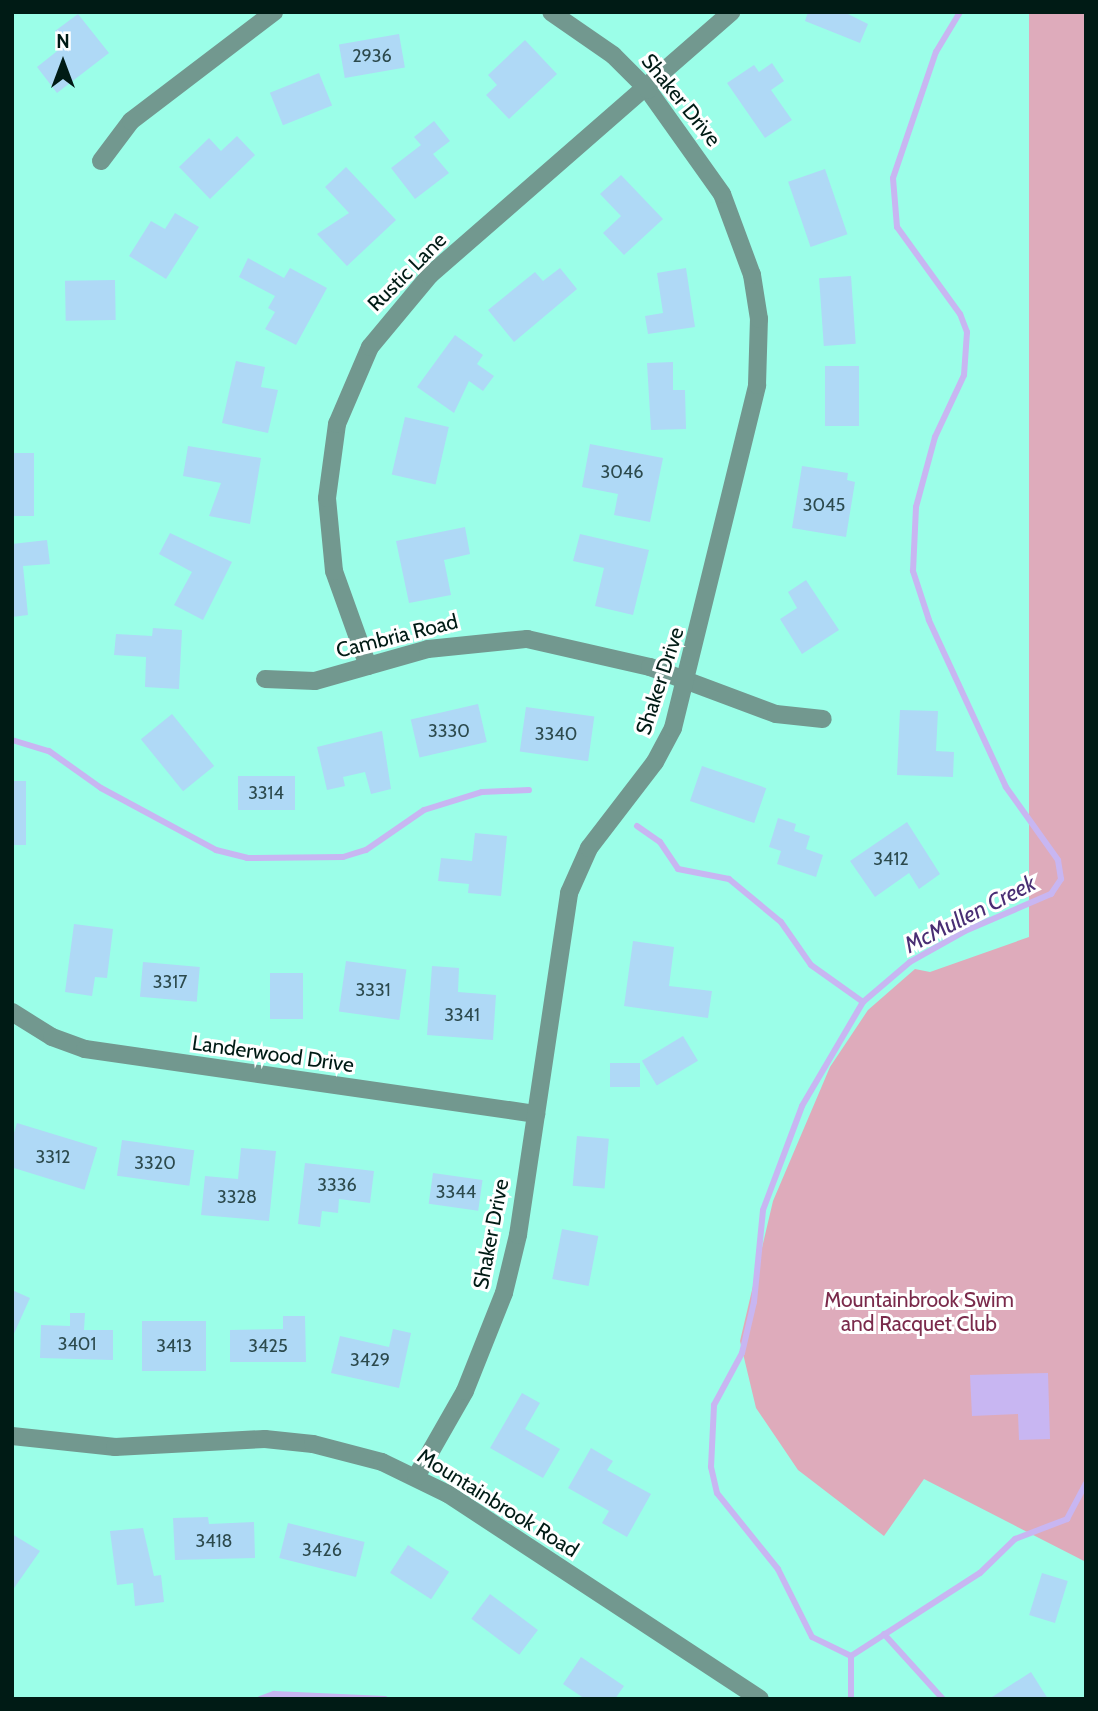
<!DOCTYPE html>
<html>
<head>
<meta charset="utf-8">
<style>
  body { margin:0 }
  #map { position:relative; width:1098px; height:1711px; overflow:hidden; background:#9bfee8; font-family:Cabin,sans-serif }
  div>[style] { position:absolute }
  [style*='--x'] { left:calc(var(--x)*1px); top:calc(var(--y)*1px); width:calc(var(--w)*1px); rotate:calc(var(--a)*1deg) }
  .green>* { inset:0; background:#deabbb }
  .water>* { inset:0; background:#c8b6f2 }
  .stream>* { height:6px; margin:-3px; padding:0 3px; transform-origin:3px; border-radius:3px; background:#c8b6f2 }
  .building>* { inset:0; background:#afd9f6; transform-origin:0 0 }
  .minor>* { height:18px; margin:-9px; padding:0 9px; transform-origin:9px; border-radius:9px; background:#72988f }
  span { translate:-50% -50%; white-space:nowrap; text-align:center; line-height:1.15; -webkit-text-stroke:6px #fff; paint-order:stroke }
  .number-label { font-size:18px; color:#2c4a4d }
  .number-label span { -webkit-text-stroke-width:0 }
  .street-label { font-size:21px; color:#001b15 }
  .park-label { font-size:21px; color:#7a2a4b }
  .water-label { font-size:23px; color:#492e74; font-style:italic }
  .frame { position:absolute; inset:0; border:14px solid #001b15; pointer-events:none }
  .north { position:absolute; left:28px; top:28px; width:70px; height:70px; -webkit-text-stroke:5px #fff; paint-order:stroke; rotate:0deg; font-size:19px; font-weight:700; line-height:28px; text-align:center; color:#001b15 }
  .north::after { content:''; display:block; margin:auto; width:24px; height:32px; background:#001b15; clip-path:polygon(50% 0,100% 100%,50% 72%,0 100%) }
</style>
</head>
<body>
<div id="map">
  <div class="green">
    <div style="clip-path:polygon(1029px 12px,1086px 12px,1086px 1562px,924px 1479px,884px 1536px,798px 1470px,756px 1408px,740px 1341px,773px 1201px,830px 1067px,868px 1010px,915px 969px,930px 972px,1029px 937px)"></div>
  </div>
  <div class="water">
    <div style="clip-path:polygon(1048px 1373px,1050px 1439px,1019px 1440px,1018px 1414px,972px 1416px,970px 1375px)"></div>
  </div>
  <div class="stream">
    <div style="--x:12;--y:740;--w:39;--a:17"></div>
    <div style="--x:49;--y:751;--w:64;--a:35.4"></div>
    <div style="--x:101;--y:788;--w:131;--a:28.3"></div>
    <div style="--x:216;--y:850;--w:32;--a:14"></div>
    <div style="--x:247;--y:858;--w:96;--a:-0.6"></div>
    <div style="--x:343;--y:857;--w:24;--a:-17"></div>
    <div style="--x:366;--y:850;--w:70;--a:-34.6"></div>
    <div style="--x:424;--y:810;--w:61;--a:-17.2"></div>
    <div style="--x:482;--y:792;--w:47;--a:-2.4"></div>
    <div style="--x:637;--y:826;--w:28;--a:35"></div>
    <div style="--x:660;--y:842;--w:32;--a:56"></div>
    <div style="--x:678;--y:869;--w:52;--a:11.1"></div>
    <div style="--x:729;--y:879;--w:67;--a:39.6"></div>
    <div style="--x:781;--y:922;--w:52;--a:55.1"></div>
    <div style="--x:811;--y:965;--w:64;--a:35.4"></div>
    <div style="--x:884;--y:1634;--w:88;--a:47.8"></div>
    <div style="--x:851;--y:1656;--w:43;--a:-154"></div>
    <div style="--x:812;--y:1637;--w:76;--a:-116.6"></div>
    <div style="--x:778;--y:1569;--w:97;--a:-128.8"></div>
    <div style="--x:717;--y:1493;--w:27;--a:-103"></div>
    <div style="--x:711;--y:1467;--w:62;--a:-87.2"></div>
    <div style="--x:714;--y:1405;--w:59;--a:-61.7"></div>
    <div style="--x:742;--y:1353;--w:52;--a:-76.8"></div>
    <div style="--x:754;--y:1302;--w:92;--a:-84.4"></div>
    <div style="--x:763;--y:1210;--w:111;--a:-69.4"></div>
    <div style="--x:802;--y:1106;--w:121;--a:-59.6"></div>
    <div style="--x:863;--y:1002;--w:62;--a:-40.4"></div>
    <div style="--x:910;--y:962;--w:63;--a:-29.4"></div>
    <div style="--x:965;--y:931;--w:94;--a:-23.3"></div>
    <div style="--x:1051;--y:894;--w:18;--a:-56"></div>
    <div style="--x:1061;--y:879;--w:19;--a:-99"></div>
    <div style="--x:1058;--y:860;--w:90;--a:-125.5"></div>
    <div style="--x:1006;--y:787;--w:184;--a:-114.8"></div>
    <div style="--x:929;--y:620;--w:52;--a:-108.1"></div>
    <div style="--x:913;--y:571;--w:64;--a:-87.3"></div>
    <div style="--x:916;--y:507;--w:73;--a:-74.8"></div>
    <div style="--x:935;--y:437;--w:68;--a:-64.9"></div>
    <div style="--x:964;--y:375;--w:43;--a:-86"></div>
    <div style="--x:967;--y:332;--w:19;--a:-111"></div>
    <div style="--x:960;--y:314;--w:107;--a:-125.9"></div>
    <div style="--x:897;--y:227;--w:49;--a:-94.7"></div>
    <div style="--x:893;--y:178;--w:133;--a:-71.2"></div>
    <div style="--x:936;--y:52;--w:47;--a:-59"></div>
    <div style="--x:851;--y:1656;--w:153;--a:-32.8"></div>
    <div style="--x:980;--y:1573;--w:49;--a:-44.2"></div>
    <div style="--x:1015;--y:1539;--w:56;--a:-21"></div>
    <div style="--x:1067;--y:1519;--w:40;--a:-62"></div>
    <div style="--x:851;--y:1656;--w:43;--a:90"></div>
    <div style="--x:260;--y:1699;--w:15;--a:-20"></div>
    <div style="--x:274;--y:1694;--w:111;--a:2.6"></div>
  </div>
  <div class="building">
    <div style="clip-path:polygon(808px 12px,844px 12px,868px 24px,860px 43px,805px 21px)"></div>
    <div style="clip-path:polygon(78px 14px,109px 53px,57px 93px,37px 67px,66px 44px,55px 31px)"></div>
    <div style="left:399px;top:34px;width:34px;height:61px;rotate:80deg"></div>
    <div style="clip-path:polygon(525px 40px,557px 74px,509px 119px,486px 95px,497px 85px,488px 75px)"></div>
    <div style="clip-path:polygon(772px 63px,784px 81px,771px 90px,792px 120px,765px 138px,727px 83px,754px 65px,759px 72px)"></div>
    <div style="left:319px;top:73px;width:35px;height:53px;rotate:68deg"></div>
    <div style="clip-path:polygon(434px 121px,450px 141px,433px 154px,449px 173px,415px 199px,391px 168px,421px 145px,414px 137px)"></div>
    <div style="clip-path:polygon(237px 136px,255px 155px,210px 199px,179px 167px,209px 138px,221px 151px)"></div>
    <div style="clip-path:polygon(346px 167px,396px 220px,347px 266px,317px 234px,349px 213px,325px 187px)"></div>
    <div style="left:825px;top:169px;width:69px;height:39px;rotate:71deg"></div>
    <div style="clip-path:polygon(621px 175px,663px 219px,624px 255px,603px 233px,621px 216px,600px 194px)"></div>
    <div style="clip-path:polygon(175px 213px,199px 227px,166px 279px,129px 256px,151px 221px,165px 229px)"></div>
    <div style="clip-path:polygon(248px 258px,284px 278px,290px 268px,327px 288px,296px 345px,265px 329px,275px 312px,268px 308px,275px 296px,239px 277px)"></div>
    <div style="clip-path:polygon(560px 268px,577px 289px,514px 342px,488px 310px,535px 272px,543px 281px)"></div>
    <div style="clip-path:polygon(686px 268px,695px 327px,648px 334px,645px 316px,663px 313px,657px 273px)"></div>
    <div style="left:851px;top:276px;width:68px;height:32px;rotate:86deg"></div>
    <div style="left:115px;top:280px;width:40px;height:50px;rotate:89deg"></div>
    <div style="clip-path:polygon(455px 335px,483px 355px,477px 364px,494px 376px,483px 391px,469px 381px,454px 413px,417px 387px)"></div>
    <div style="clip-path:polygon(236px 361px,265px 367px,261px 387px,278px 390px,268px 433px,222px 423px)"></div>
    <div style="clip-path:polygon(673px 362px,673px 390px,685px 390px,686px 429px,651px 430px,647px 363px)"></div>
    <div style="left:825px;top:366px;width:34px;height:60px"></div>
    <div style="left:405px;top:417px;width:45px;height:59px;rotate:13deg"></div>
    <div style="clip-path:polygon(590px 444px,663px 458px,650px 522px,614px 515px,618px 494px,582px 487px)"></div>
    <div style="clip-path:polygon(188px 446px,261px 458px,250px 524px,209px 516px,221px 483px,183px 476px)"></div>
    <div style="left:12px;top:453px;width:22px;height:63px"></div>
    <div style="clip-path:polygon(802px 466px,848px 473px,847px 480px,855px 482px,846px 537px,792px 528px)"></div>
    <div style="clip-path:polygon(465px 527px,470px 554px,444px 560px,451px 595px,409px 603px,396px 541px)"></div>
    <div style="clip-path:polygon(170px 533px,232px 562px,203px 620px,174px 605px,192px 572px,159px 554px)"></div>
    <div style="clip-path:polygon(580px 534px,649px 550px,633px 615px,595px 606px,604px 568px,573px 561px)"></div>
    <div style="clip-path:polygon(47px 540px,50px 564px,23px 566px,28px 615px,12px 617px,12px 544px)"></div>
    <div style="clip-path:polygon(806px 580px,839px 630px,802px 654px,780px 619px,797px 608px,788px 592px)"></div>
    <div style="clip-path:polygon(153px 628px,182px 630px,179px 689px,145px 687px,146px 657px,114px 655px,116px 634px,152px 636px)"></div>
    <div style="left:478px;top:704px;width:39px;height:69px;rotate:77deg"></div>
    <div style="left:526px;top:707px;width:69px;height:45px;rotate:8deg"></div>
    <div style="clip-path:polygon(900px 710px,938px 711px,936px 751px,954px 752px,953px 777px,897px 775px)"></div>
    <div style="left:172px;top:714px;width:67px;height:40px;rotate:51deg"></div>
    <div style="clip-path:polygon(382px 731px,391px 789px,371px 794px,365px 772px,343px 777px,345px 786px,327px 790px,317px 747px)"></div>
    <div style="left:702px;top:766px;width:68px;height:37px;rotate:19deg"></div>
    <div style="left:238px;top:776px;width:57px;height:34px"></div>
    <div style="left:12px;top:781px;width:14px;height:64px"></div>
    <div style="clip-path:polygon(778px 818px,796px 824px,794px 831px,810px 836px,806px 849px,823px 855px,816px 877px,777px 864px,781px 851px,769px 847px)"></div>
    <div style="clip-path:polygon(907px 822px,940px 874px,919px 889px,909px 873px,875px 897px,850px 861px)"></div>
    <div style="clip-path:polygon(475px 833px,507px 836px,501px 896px,468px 893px,469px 884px,438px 881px,441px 858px,472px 861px)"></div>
    <div style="clip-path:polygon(74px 924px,113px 929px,107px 978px,95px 977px,92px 996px,65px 992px)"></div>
    <div style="clip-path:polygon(633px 941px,674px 947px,669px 986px,712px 991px,708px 1018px,624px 1006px)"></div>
    <div style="left:346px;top:961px;width:61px;height:51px;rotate:8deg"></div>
    <div style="left:143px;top:962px;width:57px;height:35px;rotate:5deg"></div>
    <div style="clip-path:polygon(432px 966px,459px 968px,458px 992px,496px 995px,493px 1040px,427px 1035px)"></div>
    <div style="left:270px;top:973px;width:33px;height:46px"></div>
    <div style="left:683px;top:1036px;width:29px;height:48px;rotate:59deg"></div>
    <div style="left:610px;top:1063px;width:30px;height:24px"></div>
    <div style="left:17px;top:1123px;width:84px;height:44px;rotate:17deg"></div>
    <div style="left:577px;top:1136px;width:32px;height:50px;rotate:5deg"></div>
    <div style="left:122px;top:1140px;width:73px;height:36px;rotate:8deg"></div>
    <div style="clip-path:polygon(241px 1148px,276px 1151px,269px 1221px,201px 1215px,205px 1176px,238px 1179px)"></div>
    <div style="clip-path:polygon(305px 1163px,374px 1171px,370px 1203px,339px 1199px,338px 1213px,322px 1211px,320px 1227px,298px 1224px)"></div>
    <div style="left:433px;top:1173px;width:50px;height:31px;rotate:8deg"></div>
    <div style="left:562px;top:1229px;width:37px;height:51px;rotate:11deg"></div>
    <div style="clip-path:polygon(12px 1290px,30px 1298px,12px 1338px)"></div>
    <div style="clip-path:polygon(70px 1313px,85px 1313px,84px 1330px,113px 1330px,113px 1360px,40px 1358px,41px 1325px,70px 1326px)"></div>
    <div style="clip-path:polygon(283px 1316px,305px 1316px,306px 1362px,230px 1362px,230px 1330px,283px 1329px)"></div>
    <div style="left:142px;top:1321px;width:64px;height:50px"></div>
    <div style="clip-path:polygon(393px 1329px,411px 1333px,399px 1388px,331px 1373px,340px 1336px,389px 1347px)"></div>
    <div style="clip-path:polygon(522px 1393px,540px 1403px,525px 1429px,560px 1449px,543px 1478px,490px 1448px)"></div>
    <div style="clip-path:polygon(591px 1448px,613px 1461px,607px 1470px,651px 1494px,627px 1537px,602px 1523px,609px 1511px,568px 1488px)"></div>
    <div style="clip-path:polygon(208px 1517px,209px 1524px,254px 1522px,255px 1558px,175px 1560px,173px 1518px)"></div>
    <div style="left:288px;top:1523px;width:79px;height:36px;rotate:14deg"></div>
    <div style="clip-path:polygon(143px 1528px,154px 1576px,161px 1575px,164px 1602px,135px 1606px,133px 1583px,117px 1585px,110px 1531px)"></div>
    <div style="clip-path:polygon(12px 1534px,40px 1551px,12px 1591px)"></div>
    <div style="left:408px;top:1545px;width:49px;height:33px;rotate:33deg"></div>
    <div style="left:1042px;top:1573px;width:27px;height:44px;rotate:17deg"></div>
    <div style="left:490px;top:1594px;width:60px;height:31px;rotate:37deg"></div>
    <div style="clip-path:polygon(581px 1657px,624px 1686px,615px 1699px,585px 1699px,563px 1684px)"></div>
    <div style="clip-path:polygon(1031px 1672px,1048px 1699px,989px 1699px)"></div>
  </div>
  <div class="minor">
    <div style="--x:101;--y:161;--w:50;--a:-53.1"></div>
    <div style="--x:131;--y:121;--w:180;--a:-37.3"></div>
    <div style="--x:368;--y:666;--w:101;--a:-109.7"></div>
    <div style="--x:334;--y:571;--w:73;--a:-95.5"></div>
    <div style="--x:327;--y:498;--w:75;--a:-82.3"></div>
    <div style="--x:337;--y:424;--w:84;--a:-66.8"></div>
    <div style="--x:370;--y:347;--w:94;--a:-50.2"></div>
    <div style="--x:430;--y:275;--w:400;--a:-41.1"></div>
    <div style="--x:265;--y:679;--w:50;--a:2.3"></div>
    <div style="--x:315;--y:681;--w:117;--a:-15.8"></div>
    <div style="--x:428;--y:649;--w:100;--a:-5.8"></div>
    <div style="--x:527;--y:639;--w:126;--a:12.8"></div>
    <div style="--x:650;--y:667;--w:134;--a:20.5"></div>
    <div style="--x:776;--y:714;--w:47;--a:6.1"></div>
    <div style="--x:12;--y:1012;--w:47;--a:32"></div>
    <div style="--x:52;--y:1037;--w:35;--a:20"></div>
    <div style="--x:85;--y:1049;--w:456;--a:8.2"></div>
    <div style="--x:12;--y:1436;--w:104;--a:6.1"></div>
    <div style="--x:115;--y:1447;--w:150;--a:-3.1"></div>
    <div style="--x:265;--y:1439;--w:48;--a:5.9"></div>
    <div style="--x:313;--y:1444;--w:71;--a:14.6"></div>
    <div style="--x:382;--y:1462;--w:73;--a:25.9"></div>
    <div style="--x:448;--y:1494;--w:373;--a:33.3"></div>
    <div style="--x:416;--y:1477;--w:99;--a:-60.3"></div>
    <div style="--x:465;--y:1391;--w:105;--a:-68.3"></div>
    <div style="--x:504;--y:1293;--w:60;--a:-76.4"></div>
    <div style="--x:518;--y:1235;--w:346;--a:-81.5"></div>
    <div style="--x:569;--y:893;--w:49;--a:-66"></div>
    <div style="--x:589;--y:848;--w:108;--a:-52.5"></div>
    <div style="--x:655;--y:762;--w:38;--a:-62"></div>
    <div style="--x:673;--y:728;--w:353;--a:-76.2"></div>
    <div style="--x:757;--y:385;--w:66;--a:-88.3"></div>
    <div style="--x:759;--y:319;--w:45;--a:-99"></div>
    <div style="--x:752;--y:275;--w:86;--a:-110.3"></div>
    <div style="--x:722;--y:194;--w:128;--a:-125.4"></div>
    <div style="--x:648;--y:90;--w:49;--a:-135"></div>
    <div style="--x:613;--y:55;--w:75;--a:-145.3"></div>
  </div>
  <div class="number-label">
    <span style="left:372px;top:56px">2936</span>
    <span style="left:622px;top:472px">3046</span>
    <span style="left:824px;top:505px">3045</span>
    <span style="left:449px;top:731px">3330</span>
    <span style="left:556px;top:734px">3340</span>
    <span style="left:266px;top:793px">3314</span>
    <span style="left:891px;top:859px">3412</span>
    <span style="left:170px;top:982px">3317</span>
    <span style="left:373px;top:990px">3331</span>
    <span style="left:462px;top:1015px">3341</span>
    <span style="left:53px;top:1157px">3312</span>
    <span style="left:155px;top:1163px">3320</span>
    <span style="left:337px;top:1185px">3336</span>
    <span style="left:456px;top:1192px">3344</span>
    <span style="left:237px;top:1197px">3328</span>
    <span style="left:77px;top:1344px">3401</span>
    <span style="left:174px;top:1346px">3413</span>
    <span style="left:268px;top:1346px">3425</span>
    <span style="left:370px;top:1360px">3429</span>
    <span style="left:214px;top:1541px">3418</span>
    <span style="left:322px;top:1550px">3426</span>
  </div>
  <div class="street-label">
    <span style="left:681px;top:100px;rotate:51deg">Shaker Drive</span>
    <span style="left:407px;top:272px;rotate:-45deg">Rustic Lane</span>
    <span style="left:397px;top:636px;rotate:-14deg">Cambria Road</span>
    <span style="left:660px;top:681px;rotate:-72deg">Shaker Drive</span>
    <span style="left:273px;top:1054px;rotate:8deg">Landerwood Drive</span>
    <span style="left:491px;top:1234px;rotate:-79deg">Shaker Drive</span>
    <span style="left:498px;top:1503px;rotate:32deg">Mountainbrook Road</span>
  </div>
  <div class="park-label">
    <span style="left:919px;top:1312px">Mountainbrook Swim<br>and Racquet Club</span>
  </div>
  <div class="water-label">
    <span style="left:970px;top:914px;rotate:-27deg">McMullen Creek</span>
  </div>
  <div class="frame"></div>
  <div class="north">N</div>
</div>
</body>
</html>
